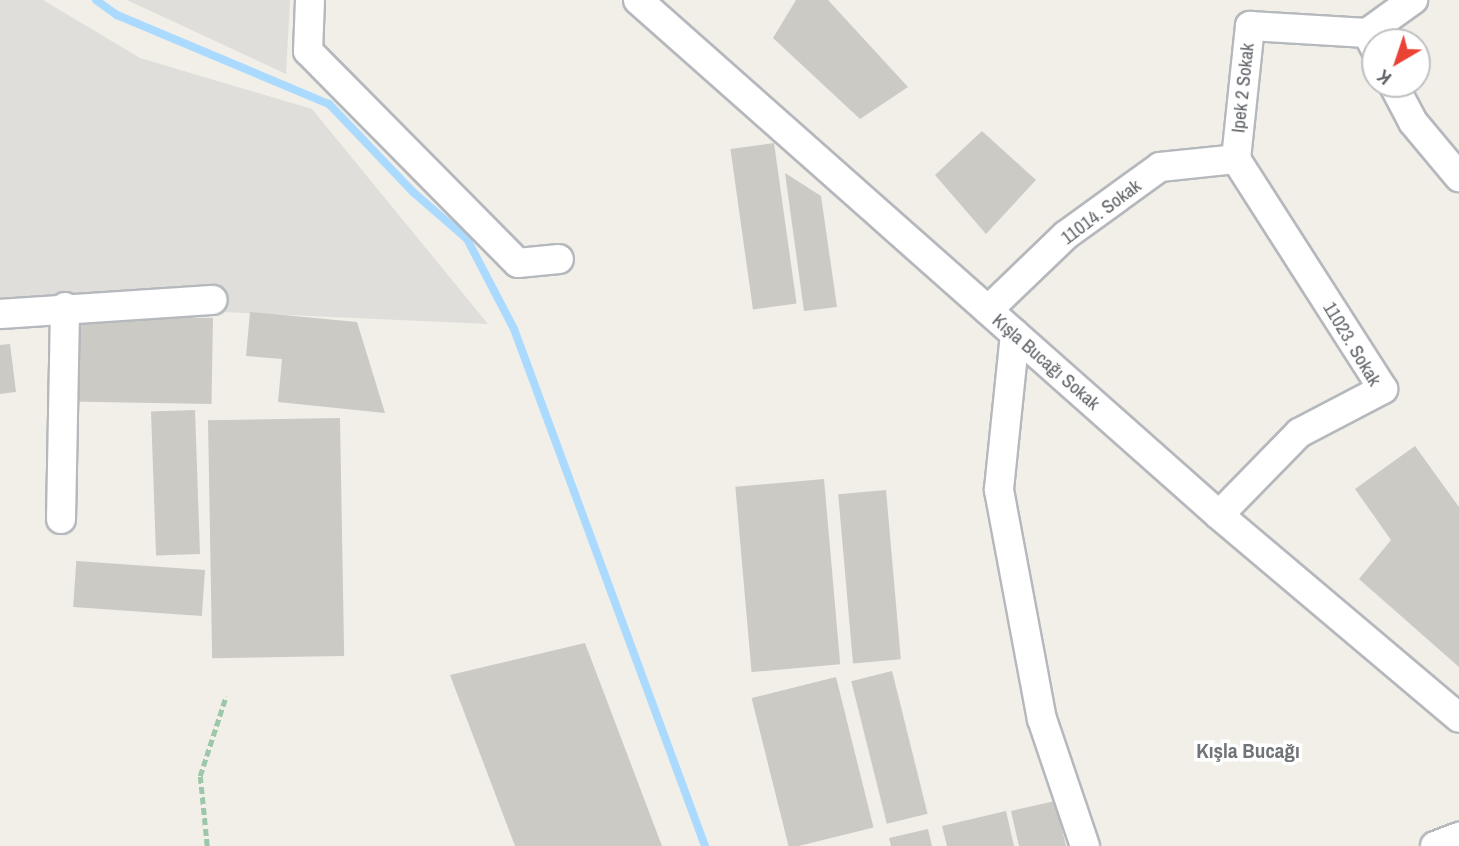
<!DOCTYPE html>
<html>
<head>
<meta charset="utf-8">
<style>
  body { margin:0 }
  #map { position:relative; width:1459px; height:846px; overflow:hidden; background:#f1efe8; font-family:"Archivo Narrow",sans-serif }
  div>[style] { position:absolute }
  [style*='--x'] { left:calc(var(--x)*1px); top:calc(var(--y)*1px); width:calc(var(--w)*1px); rotate:calc(var(--a)*1deg) }
  .industrial>* { inset:0; background:#e0deda }
  .stream>* { height:8px; margin:-4px; padding:0 4px; transform-origin:4px; border-radius:4px; background:#aadaff }
  .building>* { inset:0; background:#cccac5; transform-origin:0 0 }
  .path>* { height:4.5px; margin-top:-2.25px; transform-origin:0; background:repeating-linear-gradient(90deg,#9cc7a9 0 7px,transparent 0 10.5px) }
  .roads { filter:drop-shadow(2px 0 #b5b8bc) drop-shadow(-2px 0 #b5b8bc) drop-shadow(0 2px #b5b8bc) drop-shadow(0 -2px #b5b8bc) }
  .minor>* { height:28px; margin:-14px; padding:0 14px; transform-origin:14px; border-radius:14px; background:#fff }
  span { translate:-50% -50%; white-space:nowrap; text-align:center; line-height:1.15; -webkit-text-stroke:7px #fff; paint-order:stroke }
  .street-label { font-size:19px; color:#5f6368 }
  .neighbourhood-label { font-size:21px; color:#70757a; font-weight:700 }
  .north { position:absolute; left:1361px; top:28px; width:70px; height:70px; box-sizing:border-box; background:#fff; border:2px solid #bfc1c3; border-radius:50%; rotate:219deg; font-size:19px; font-weight:700; line-height:28px; text-align:center; color:#5f6368 }
  .north::after { content:''; display:block; margin:auto; width:24px; height:32px; background:#ea4335; clip-path:polygon(50% 0,100% 100%,50% 72%,0 100%) }
</style>
</head>
<body>
<div id="map">
  <div class="industrial">
    <div style="clip-path:polygon(0 0,43px 0,140px 58px,312px 109px,488px 324px,0 302px)"></div>
    <div style="clip-path:polygon(127px 0,290px 0,286px 74px)"></div>
  </div>
  <div class="stream">
    <div style="--x:96;--y:0;--w:26;--a:36"></div>
    <div style="--x:117;--y:15;--w:230;--a:22.8"></div>
    <div style="--x:329;--y:104;--w:122;--a:46.3"></div>
    <div style="--x:413;--y:192;--w:72;--a:41"></div>
    <div style="--x:467;--y:239;--w:102;--a:62.4"></div>
    <div style="--x:514;--y:329;--w:551;--a:69.72"></div>
  </div>
  <div class="building">
    <div style="clip-path:polygon(796px 0,828px 0,908px 87px,860px 119px,773px 38px)"></div>
    <div style="clip-path:polygon(982px 131px,1036px 180px,986px 234px,935px 175px)"></div>
    <div style="left:774px;top:143px;width:162px;height:44px;rotate:82deg"></div>
    <div style="clip-path:polygon(785px 173px,821px 196px,837px 307px,804px 311px)"></div>
    <div style="clip-path:polygon(250px 312px,357px 322px,385px 413px,278px 402px,282px 359px,246px 356px)"></div>
    <div style="left:213px;top:318px;width:86px;height:142px;rotate:91deg"></div>
    <div style="clip-path:polygon(10px 344px,16px 392px,0 394px,0 345px)"></div>
    <div style="left:195px;top:410px;width:144px;height:44px;rotate:88deg"></div>
    <div style="left:340px;top:418px;width:238px;height:132px;rotate:89deg"></div>
    <div style="clip-path:polygon(1415px 446px,1459px 507px,1459px 667px,1359px 579px,1391px 540px,1355px 489px)"></div>
    <div style="left:824px;top:479px;width:186px;height:89px;rotate:85deg"></div>
    <div style="left:886px;top:490px;width:170px;height:48px;rotate:85deg"></div>
    <div style="left:205px;top:570px;width:46px;height:129px;rotate:94deg"></div>
    <div style="clip-path:polygon(585px 643px,662px 846px,515px 846px,450px 675px)"></div>
    <div style="left:892px;top:671px;width:147px;height:42px;rotate:76deg"></div>
    <div style="left:836px;top:677px;width:155px;height:87px;rotate:76deg"></div>
    <div style="clip-path:polygon(1055px 801px,1066px 846px,1019px 846px,1011px 811px)"></div>
    <div style="clip-path:polygon(1006px 811px,1014px 846px,947px 846px,942px 826px)"></div>
    <div style="clip-path:polygon(928px 829px,932px 846px,891px 846px,889px 838px)"></div>
  </div>
  <div class="path">
    <div style="--x:207;--y:846;--w:70;--a:-95.7"></div>
    <div style="--x:200;--y:776;--w:84;--a:-72"></div>
  </div>
  <div class="roads">
    <div class="minor">
      <div style="--x:310;--y:0;--w:51;--a:92.2"></div>
      <div style="--x:308;--y:51;--w:298;--a:45.3"></div>
      <div style="--x:518;--y:263;--w:41;--a:-5.6"></div>
      <div style="--x:638;--y:0;--w:776;--a:41.55"></div>
      <div style="--x:1219;--y:515;--w:314;--a:40.2"></div>
      <div style="--x:1367;--y:33;--w:57;--a:-35.7"></div>
      <div style="--x:1393;--y:84;--w:43;--a:62.2"></div>
      <div style="--x:1413;--y:122;--w:72;--a:50.1"></div>
      <div style="--x:1236;--y:159;--w:134;--a:-84"></div>
      <div style="--x:1250;--y:26;--w:117;--a:3.4"></div>
      <div style="--x:1367;--y:33;--w:17;--a:62"></div>
      <div style="--x:988;--y:310;--w:108;--a:-43.9"></div>
      <div style="--x:1066;--y:235;--w:116;--a:-35.9"></div>
      <div style="--x:1160;--y:167;--w:76;--a:-6"></div>
      <div style="--x:0;--y:314;--w:213;--a:-3.8"></div>
      <div style="--x:1015;--y:334;--w:157;--a:95.9"></div>
      <div style="--x:999;--y:490;--w:233;--a:79.4"></div>
      <div style="--x:1042;--y:719;--w:134;--a:71.3"></div>
      <div style="--x:1219;--y:515;--w:115;--a:-45.7"></div>
      <div style="--x:1299;--y:433;--w:95;--a:-27.6"></div>
      <div style="--x:1383;--y:389;--w:273;--a:-122.6"></div>
      <div style="--x:61;--y:519;--w:212;--a:-88.9"></div>
      <div style="--x:1435;--y:846;--w:26;--a:-21"></div>
    </div>
  </div>
  <div class="street-label">
    <span style="left:1243px;top:88px;rotate:-84deg">Ipek 2 Sokak</span>
    <span style="left:1101px;top:212px;rotate:-37deg">11014. Sokak</span>
    <span style="left:1352px;top:344px;rotate:59deg">11023. Sokak</span>
    <span style="left:1046px;top:362px;rotate:41deg">Kışla Bucağı Sokak</span>
  </div>
  <div class="neighbourhood-label">
    <span style="left:1248px;top:751px">Kışla Bucağı</span>
  </div>
  <div class="north">K</div>
</div>
</body>
</html>
